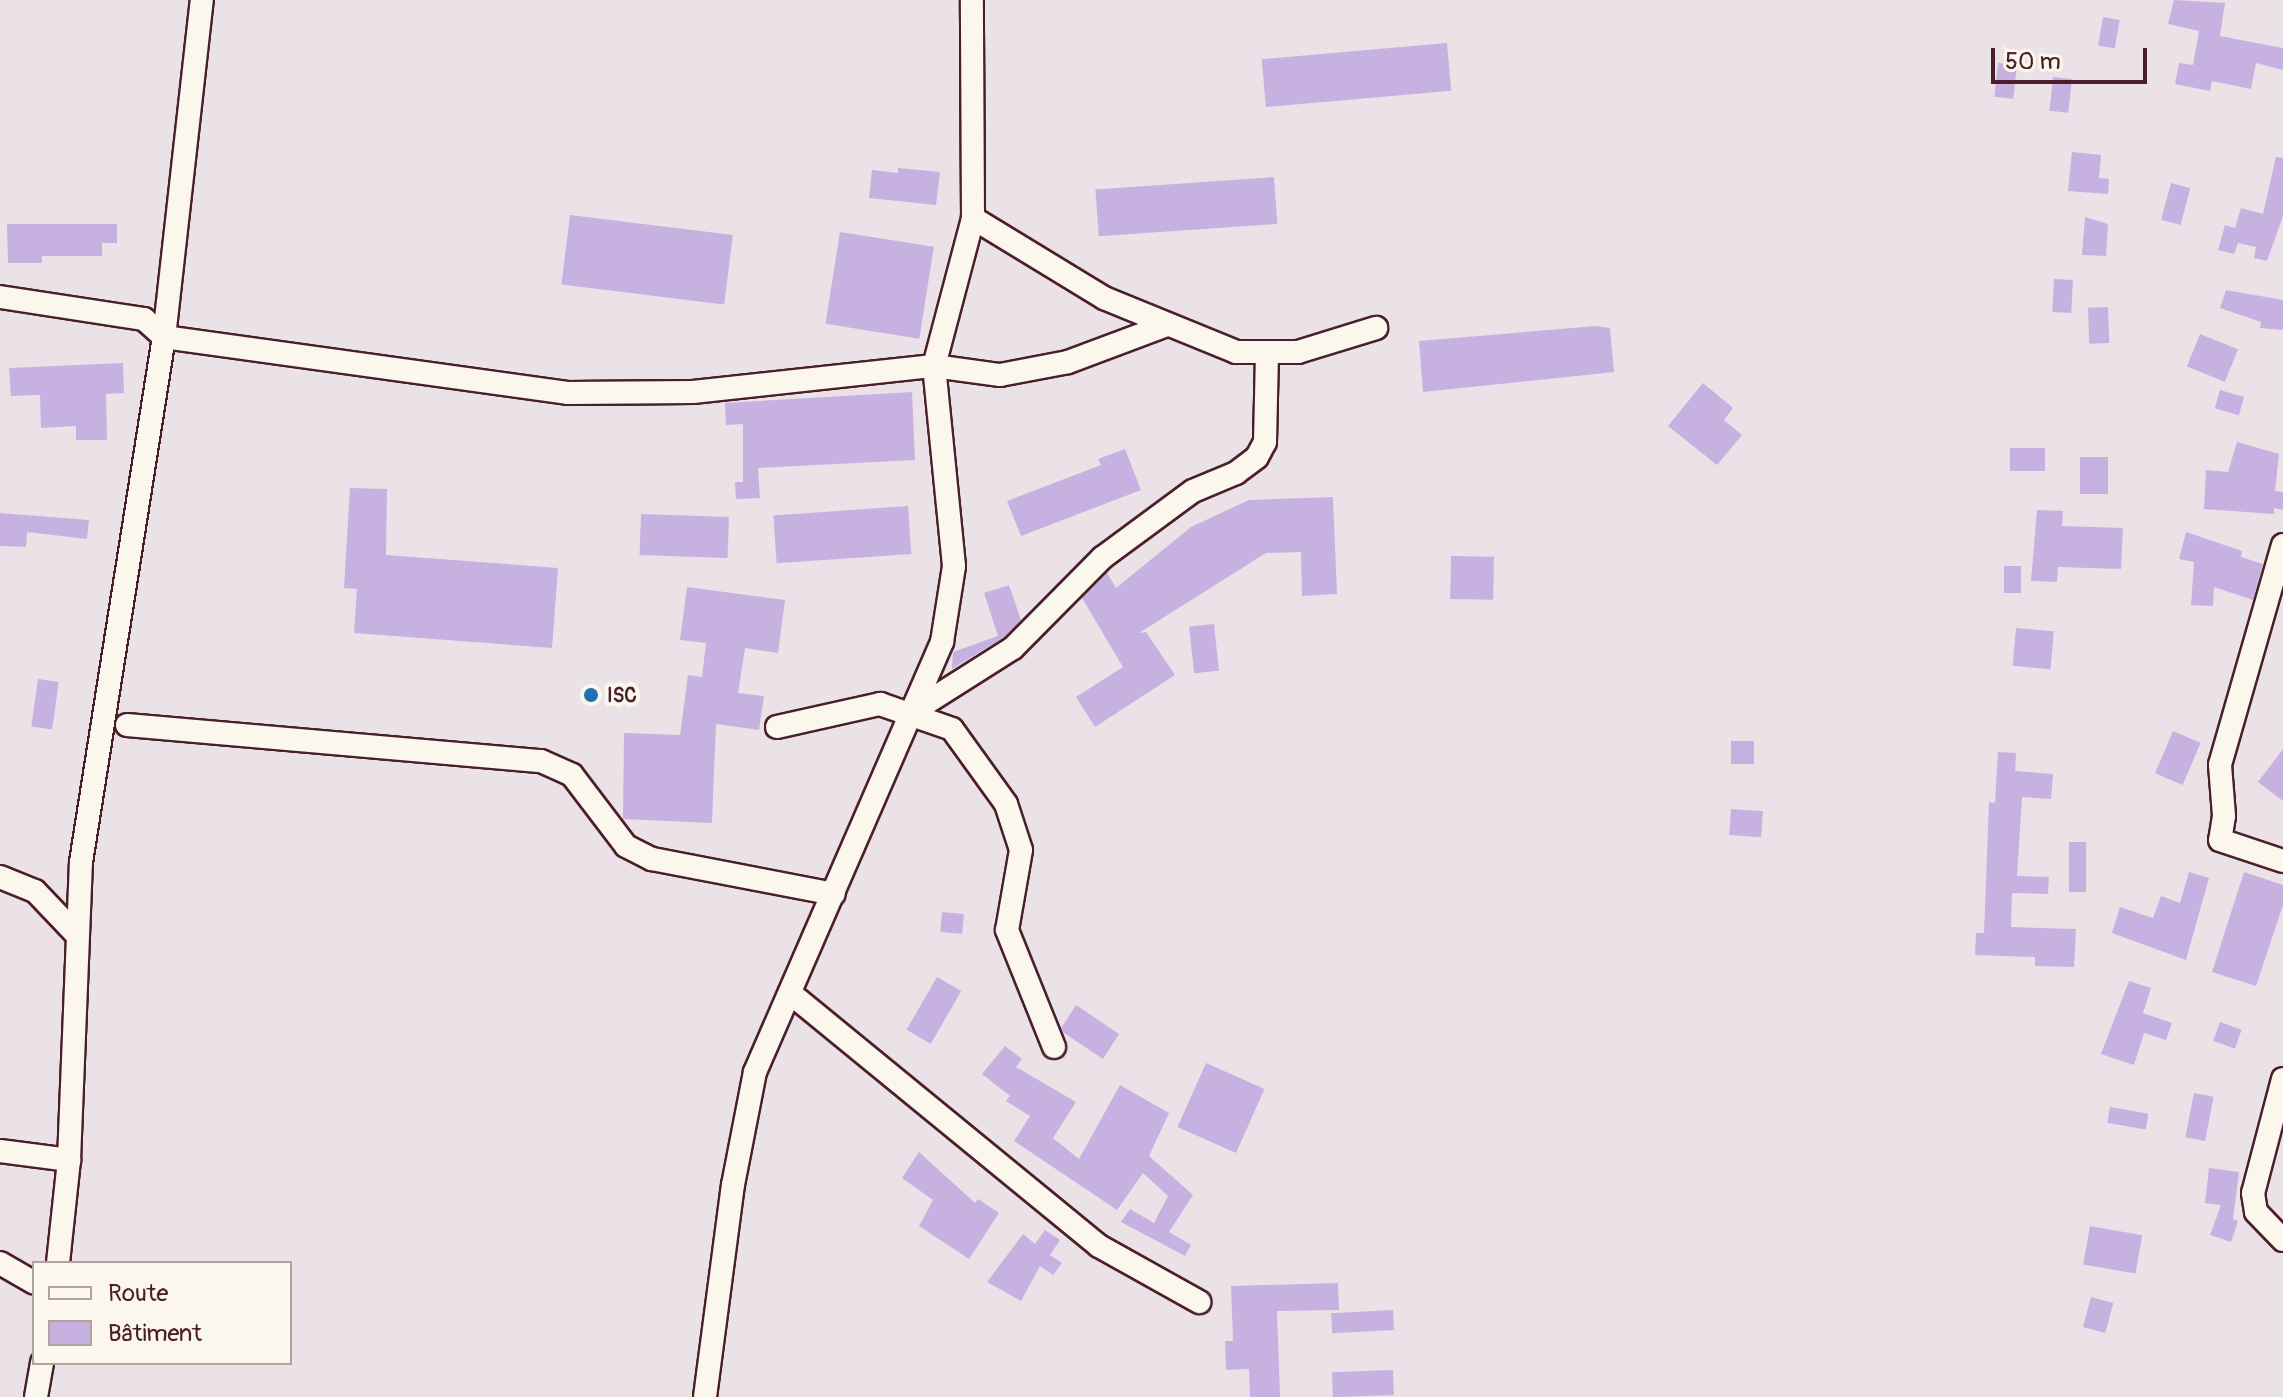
<!DOCTYPE html>
<html>
<head>
<meta charset="utf-8">
<style>
  body { margin:0 }
  #map { position:relative; width:2283px; height:1397px; overflow:hidden; background:#ebe2e8; font-family:Pangolin,sans-serif }
  div>[style] { position:absolute }
  [style*='--x'] { left:calc(var(--x)*1px); top:calc(var(--y)*1px); width:calc(var(--w)*1px); rotate:calc(var(--a)*1deg) }
  .building>* { inset:0; background:#c6b1e0; transform-origin:0 0 }
  .roads { filter:drop-shadow(2px 0 #4a1f2b) drop-shadow(-2px 0 #4a1f2b) drop-shadow(0 2px #4a1f2b) drop-shadow(0 -2px #4a1f2b) }
  .minor>* { height:22px; margin:-11px; padding:0 11px; transform-origin:11px; border-radius:11px; background:#fbf7ec }
  .dots>* { width:22px; height:22px; translate:-50% -50%; box-sizing:border-box; border:4px solid #fbf7ec; border-radius:50% }
  span { translate:-50% -50%; white-space:nowrap; text-align:center; line-height:1.15; -webkit-text-stroke:8px #fbf7ec; paint-order:stroke }
  .poi-label { font-size:20px; color:#4a1f2b; font-weight:700 }
  .left { translate:0 -50%; text-align:left }
  .legend { position:absolute; left:32px; top:1261px; width:260px; height:104px; box-sizing:border-box; background:#fbf7ec; border:2px solid #b4a19f; margin:0; padding:10px 14px; list-style:none; font-size:24px; color:#4a1f2b }
  .legend li { display:flex; align-items:center; gap:16px; height:40px }
  .legend b { width:40px; border:2px solid #b4a19f }
  .scale { position:absolute; left:1991px; top:48px; width:156px; height:36px; box-sizing:border-box; border:4px solid #4a1f2b; border-top:0; padding-left:10px; font-size:24px; line-height:28px; white-space:nowrap; color:#4a1f2b; -webkit-text-stroke:6px #fbf7ec; paint-order:stroke }
</style>
</head>
<body>
<div id="map">
  <div class="building">
    <div style="clip-path:polygon(2174px 0,2225px 3px,2220px 36px,2283px 48px,2283px 70px,2256px 63px,2251px 89px,2212px 81px,2210px 91px,2175px 84px,2179px 63px,2193px 65px,2199px 31px,2168px 24px)"></div>
    <div style="left:2103px;top:17px;width:17px;height:29px;rotate:10deg"></div>
    <div style="left:1447px;top:43px;width:48px;height:186px;rotate:85deg"></div>
    <div style="left:1998px;top:63px;width:19px;height:34px;rotate:6deg"></div>
    <div style="left:2053px;top:77px;width:19px;height:34px;rotate:6deg"></div>
    <div style="clip-path:polygon(2072px 152px,2101px 155px,2099px 178px,2109px 179px,2108px 194px,2068px 191px)"></div>
    <div style="clip-path:polygon(2276px 157px,2283px 158px,2283px 216px,2267px 261px,2254px 258px,2256px 247px,2238px 243px,2234px 254px,2218px 250px,2225px 225px,2235px 228px,2241px 208px,2263px 214px)"></div>
    <div style="clip-path:polygon(898px 168px,940px 172px,936px 205px,869px 198px,872px 170px,898px 173px)"></div>
    <div style="left:1274px;top:177px;width:47px;height:179px;rotate:86deg"></div>
    <div style="left:2171px;top:183px;width:20px;height:38px;rotate:15deg"></div>
    <div style="left:570px;top:215px;width:164px;height:70px;rotate:7deg"></div>
    <div style="clip-path:polygon(2085px 217px,2108px 224px,2106px 256px,2082px 255px)"></div>
    <div style="clip-path:polygon(7px 224px,117px 224px,117px 243px,102px 243px,102px 256px,42px 256px,42px 263px,8px 263px)"></div>
    <div style="left:840px;top:232px;width:95px;height:93px;rotate:9deg"></div>
    <div style="left:2054px;top:279px;width:19px;height:33px;rotate:3deg"></div>
    <div style="clip-path:polygon(2226px 290px,2283px 300px,2283px 330px,2260px 328px,2261px 322px,2220px 308px)"></div>
    <div style="left:2108px;top:307px;width:36px;height:20px;rotate:88deg"></div>
    <div style="clip-path:polygon(1596px 326px,1610px 328px,1614px 372px,1423px 392px,1419px 341px)"></div>
    <div style="left:2200px;top:334px;width:41px;height:35px;rotate:22deg"></div>
    <div style="clip-path:polygon(123px 363px,124px 393px,106px 394px,107px 440px,76px 440px,76px 426px,41px 428px,40px 395px,11px 396px,9px 368px)"></div>
    <div style="clip-path:polygon(1703px 383px,1733px 408px,1724px 420px,1742px 435px,1717px 465px,1668px 426px)"></div>
    <div style="left:2220px;top:390px;width:25px;height:19px;rotate:16deg"></div>
    <div style="clip-path:polygon(912px 392px,915px 460px,758px 468px,760px 498px,736px 499px,735px 482px,743px 482px,743px 424px,726px 425px,725px 403px)"></div>
    <div style="clip-path:polygon(2237px 442px,2279px 454px,2275px 491px,2283px 492px,2283px 510px,2274px 508px,2274px 514px,2204px 509px,2206px 470px,2228px 472px)"></div>
    <div style="left:2010px;top:448px;width:35px;height:23px"></div>
    <div style="clip-path:polygon(1125px 449px,1141px 490px,1021px 536px,1007px 501px,1101px 465px,1098px 459px)"></div>
    <div style="left:2080px;top:457px;width:28px;height:37px"></div>
    <div style="clip-path:polygon(350px 488px,387px 489px,386px 555px,558px 568px,552px 648px,354px 633px,357px 589px,344px 588px)"></div>
    <div style="clip-path:polygon(1333px 497px,1337px 594px,1302px 596px,1301px 552px,1266px 553px,1139px 633px,1146px 632px,1175px 675px,1095px 727px,1076px 697px,1123px 667px,1082px 598px,1107px 573px,1116px 588px,1191px 527px,1249px 500px)"></div>
    <div style="left:908px;top:506px;width:48px;height:135px;rotate:86deg"></div>
    <div style="clip-path:polygon(2037px 510px,2063px 511px,2062px 526px,2123px 528px,2121px 569px,2058px 567px,2057px 582px,2031px 581px)"></div>
    <div style="clip-path:polygon(0 513px,89px 520px,87px 539px,27px 532px,26px 547px,0 546px)"></div>
    <div style="left:641px;top:514px;width:88px;height:41px;rotate:2deg"></div>
    <div style="clip-path:polygon(2186px 532px,2242px 551px,2241px 557px,2263px 564px,2253px 600px,2214px 587px,2213px 606px,2191px 605px,2194px 562px,2179px 559px)"></div>
    <div style="left:1451px;top:556px;width:43px;height:43px;rotate:1deg"></div>
    <div style="left:2004px;top:566px;width:17px;height:27px"></div>
    <div style="clip-path:polygon(1009px 585px,1021px 620px,1004px 637px,952px 669px,953px 652px,998px 636px,984px 593px)"></div>
    <div style="clip-path:polygon(687px 587px,785px 600px,778px 653px,745px 648px,738px 693px,764px 696px,759px 730px,716px 724px,712px 823px,623px 819px,624px 733px,680px 735px,688px 675px,702px 677px,706px 643px,680px 640px)"></div>
    <div style="left:1214px;top:624px;width:47px;height:25px;rotate:84deg"></div>
    <div style="left:2016px;top:628px;width:38px;height:38px;rotate:5deg"></div>
    <div style="left:38px;top:679px;width:21px;height:48px;rotate:8deg"></div>
    <div style="left:2173px;top:731px;width:30px;height:46px;rotate:23deg"></div>
    <div style="left:1731px;top:741px;width:23px;height:23px"></div>
    <div style="clip-path:polygon(2283px 749px,2283px 801px,2258px 782px)"></div>
    <div style="clip-path:polygon(1998px 752px,2016px 753px,2015px 771px,2053px 774px,2051px 799px,2022px 797px,2017px 876px,2049px 877px,2048px 894px,2012px 893px,2011px 927px,2076px 929px,2074px 967px,2035px 966px,2035px 957px,1975px 955px,1976px 933px,1984px 933px,1989px 802px,1995px 803px)"></div>
    <div style="left:1731px;top:809px;width:32px;height:26px;rotate:4deg"></div>
    <div style="left:2069px;top:842px;width:17px;height:50px"></div>
    <div style="clip-path:polygon(2189px 872px,2209px 878px,2186px 960px,2112px 933px,2120px 907px,2153px 918px,2161px 896px,2180px 903px)"></div>
    <div style="clip-path:polygon(2244px 872px,2283px 885px,2283px 905px,2256px 986px,2212px 972px)"></div>
    <div style="left:942px;top:912px;width:22px;height:20px;rotate:5deg"></div>
    <div style="left:937px;top:977px;width:28px;height:61px;rotate:30deg"></div>
    <div style="clip-path:polygon(2129px 981px,2151px 988px,2143px 1013px,2172px 1023px,2166px 1040px,2144px 1033px,2134px 1065px,2101px 1054px)"></div>
    <div style="clip-path:polygon(1076px 1005px,1119px 1034px,1103px 1059px,1064px 1033px,1061px 1028px)"></div>
    <div style="left:2220px;top:1022px;width:23px;height:20px;rotate:20deg"></div>
    <div style="clip-path:polygon(1005px 1046px,1022px 1059px,1016px 1067px,1076px 1102px,1053px 1138px,1079px 1159px,1120px 1085px,1169px 1113px,1149px 1156px,1193px 1195px,1169px 1232px,1191px 1245px,1185px 1256px,1121px 1222px,1130px 1209px,1154px 1223px,1168px 1196px,1143px 1173px,1117px 1210px,1014px 1141px,1030px 1116px,1006px 1101px,1010px 1096px,982px 1074px)"></div>
    <div style="left:1206px;top:1063px;width:64px;height:70px;rotate:24deg"></div>
    <div style="left:2194px;top:1093px;width:20px;height:45px;rotate:11deg"></div>
    <div style="left:2110px;top:1107px;width:39px;height:16px;rotate:10deg"></div>
    <div style="clip-path:polygon(919px 1152px,975px 1203px,978px 1199px,999px 1213px,969px 1259px,919px 1226px,933px 1200px,902px 1178px)"></div>
    <div style="clip-path:polygon(2209px 1168px,2239px 1172px,2233px 1219px,2238px 1221px,2231px 1242px,2210px 1235px,2221px 1205px,2205px 1203px)"></div>
    <div style="left:2090px;top:1226px;width:53px;height:39px;rotate:10deg"></div>
    <div style="clip-path:polygon(1045px 1230px,1060px 1240px,1050px 1255px,1062px 1263px,1053px 1275px,1040px 1266px,1021px 1301px,987px 1282px,1023px 1234px,1035px 1244px)"></div>
    <div style="clip-path:polygon(1338px 1283px,1339px 1310px,1277px 1311px,1280px 1397px,1250px 1397px,1249px 1369px,1226px 1370px,1225px 1341px,1233px 1341px,1231px 1286px)"></div>
    <div style="left:2091px;top:1297px;width:23px;height:31px;rotate:15deg"></div>
    <div style="left:1393px;top:1310px;width:20px;height:62px;rotate:87deg"></div>
    <div style="left:1393px;top:1370px;width:25px;height:61px;rotate:88deg"></div>
  </div>
  <div class="roads">
    <div class="minor">
      <div style="--x:973;--y:218;--w:153;--a:31.4"></div>
      <div style="--x:1104;--y:298;--w:143;--a:22.2"></div>
      <div style="--x:1236;--y:352;--w:62;--a:0"></div>
      <div style="--x:1298;--y:352;--w:82;--a:-17.1"></div>
      <div style="--x:0;--y:297;--w:146;--a:8.7"></div>
      <div style="--x:144;--y:319;--w:27;--a:42"></div>
      <div style="--x:164;--y:337;--w:407;--a:7.9"></div>
      <div style="--x:567;--y:393;--w:126;--a:-0.5"></div>
      <div style="--x:693;--y:392;--w:242;--a:-6.2"></div>
      <div style="--x:934;--y:366;--w:67;--a:7.8"></div>
      <div style="--x:1000;--y:375;--w:69;--a:-10.8"></div>
      <div style="--x:1068;--y:362;--w:106;--a:-20.5"></div>
      <div style="--x:2283;--y:545;--w:229;--a:106"></div>
      <div style="--x:2220;--y:765;--w:51;--a:85.5"></div>
      <div style="--x:2224;--y:816;--w:24;--a:99"></div>
      <div style="--x:2220;--y:840;--w:66;--a:18.4"></div>
      <div style="--x:912;--y:712;--w:120;--a:-32.4"></div>
      <div style="--x:1013;--y:648;--w:127;--a:-45.3"></div>
      <div style="--x:1102;--y:558;--w:113;--a:-36.4"></div>
      <div style="--x:1193;--y:491;--w:47;--a:-22.7"></div>
      <div style="--x:1236;--y:473;--w:26;--a:-37"></div>
      <div style="--x:1257;--y:457;--w:17;--a:-62"></div>
      <div style="--x:1265;--y:442;--w:87;--a:-88.7"></div>
      <div style="--x:127;--y:725;--w:416;--a:5"></div>
      <div style="--x:541;--y:761;--w:34;--a:24"></div>
      <div style="--x:572;--y:775;--w:89;--a:52.7"></div>
      <div style="--x:626;--y:846;--w:29;--a:27"></div>
      <div style="--x:652;--y:859;--w:185;--a:10.9"></div>
      <div style="--x:777;--y:727;--w:106;--a:-12.6"></div>
      <div style="--x:880;--y:704;--w:76;--a:19.1"></div>
      <div style="--x:952;--y:729;--w:92;--a:54.2"></div>
      <div style="--x:1006;--y:804;--w:48;--a:71.9"></div>
      <div style="--x:1021;--y:850;--w:81;--a:99.9"></div>
      <div style="--x:1007;--y:930;--w:126;--a:68.1"></div>
      <div style="--x:0;--y:877;--w:38;--a:22"></div>
      <div style="--x:35;--y:891;--w:61;--a:46.3"></div>
      <div style="--x:790;--y:993;--w:399;--a:39.3"></div>
      <div style="--x:1099;--y:1246;--w:115;--a:29.2"></div>
      <div style="--x:2283;--y:1079;--w:118;--a:104.7"></div>
      <div style="--x:2253;--y:1193;--w:19;--a:81"></div>
      <div style="--x:2256;--y:1212;--w:39;--a:46"></div>
      <div style="--x:0;--y:1151;--w:70;--a:7.4"></div>
      <div style="--x:0;--y:1263;--w:39;--a:30"></div>
      <div style="--x:58;--y:1263;--w:104;--a:-83.9"></div>
      <div style="--x:69;--y:1160;--w:298;--a:-87.7"></div>
      <div style="--x:81;--y:862;--w:532;--a:-81.02"></div>
      <div style="--x:164;--y:337;--w:339;--a:-83.6"></div>
      <div style="--x:36;--y:1397;--w:35;--a:-80"></div>
      <div style="--x:705;--y:1397;--w:214;--a:-82.5"></div>
      <div style="--x:733;--y:1185;--w:115;--a:-79"></div>
      <div style="--x:755;--y:1072;--w:469;--a:-66.5"></div>
      <div style="--x:942;--y:642;--w:77;--a:-81"></div>
      <div style="--x:954;--y:566;--w:201;--a:-95.7"></div>
      <div style="--x:934;--y:366;--w:153;--a:-75.2"></div>
      <div style="--x:973;--y:218;--w:218;--a:-90.3"></div>
    </div>
  </div>
  <div class="dots">
    <div style="left:591px;top:695px;background:#1f6fb2"></div>
  </div>
  <div class="poi-label">
    <span class="left" style="left:607px;top:695px">ISC</span>
  </div>
  <ul class="legend">
  <li><b style="height:10px;background:#fbf7ec"></b>Route</li>
  <li><b style="height:22px;background:#c6b1e0"></b>Bâtiment</li>
  </ul>
  <div class="scale">50 m</div>
</div>
</body>
</html>
